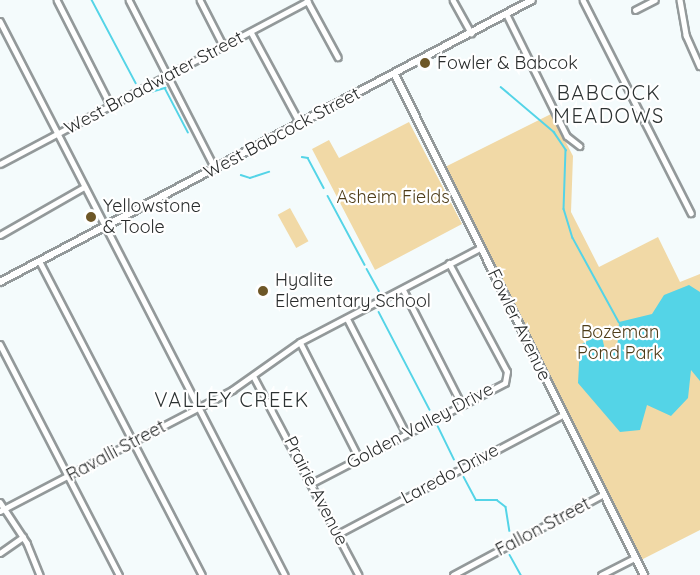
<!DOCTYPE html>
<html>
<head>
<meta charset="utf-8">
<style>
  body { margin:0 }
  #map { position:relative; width:700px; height:575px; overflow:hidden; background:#f4fbfc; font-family:Quicksand,sans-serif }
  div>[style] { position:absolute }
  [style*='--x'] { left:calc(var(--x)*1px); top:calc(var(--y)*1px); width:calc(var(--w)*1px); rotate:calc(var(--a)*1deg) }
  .green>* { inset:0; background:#f1d9a6; transform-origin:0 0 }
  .water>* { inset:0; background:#54d4e7 }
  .stream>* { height:1.5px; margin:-0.75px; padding:0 0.75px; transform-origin:0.75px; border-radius:0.75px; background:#54d4e7 }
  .roads { filter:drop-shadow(2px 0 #93999a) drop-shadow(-2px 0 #93999a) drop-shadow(0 2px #93999a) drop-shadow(0 -2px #93999a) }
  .minor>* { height:4.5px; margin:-2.25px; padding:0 2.25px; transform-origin:2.25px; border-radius:2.25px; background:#fff }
  .tertiary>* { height:6px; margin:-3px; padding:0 3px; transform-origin:3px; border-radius:3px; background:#fff }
  .dots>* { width:16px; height:16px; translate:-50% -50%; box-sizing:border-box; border:3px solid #fff; border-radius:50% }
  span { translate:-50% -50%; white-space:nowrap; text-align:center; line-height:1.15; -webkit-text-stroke:4.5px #fff; paint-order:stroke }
  .poi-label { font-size:18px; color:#292c2c }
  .left { translate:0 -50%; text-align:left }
  .street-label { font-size:18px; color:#292c2c }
  .park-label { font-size:18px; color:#4e3d19 }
  .neighbourhood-label { font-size:20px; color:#2c3232; letter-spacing:1.5px }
</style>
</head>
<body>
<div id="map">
  <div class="green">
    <div style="clip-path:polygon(551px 114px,573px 156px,571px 212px,599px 267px,658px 237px,680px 282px,700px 274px,700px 530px,641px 560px,445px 167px)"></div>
    <div style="clip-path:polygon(409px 122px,462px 224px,375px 270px,312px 149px,329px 140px,339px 158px)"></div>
    <div style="left:290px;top:208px;width:38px;height:14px;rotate:61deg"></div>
  </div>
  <div class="water">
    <div style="clip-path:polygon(689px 285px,700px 292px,700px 381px,691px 370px,688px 398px,671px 416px,647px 405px,640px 430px,620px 432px,578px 383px,580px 345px,596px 336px,602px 337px,605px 350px,617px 351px,619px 322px,652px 314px,664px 295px)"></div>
  </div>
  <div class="stream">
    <div style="--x:92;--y:0;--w:94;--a:62.1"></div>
    <div style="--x:501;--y:87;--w:70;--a:40.3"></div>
    <div style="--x:554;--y:132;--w:22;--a:56"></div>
    <div style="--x:566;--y:150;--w:59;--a:91.9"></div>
    <div style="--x:564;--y:209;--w:30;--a:73"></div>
    <div style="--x:573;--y:238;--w:96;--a:61.3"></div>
    <div style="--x:151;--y:92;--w:15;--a:-16"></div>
    <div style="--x:165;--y:88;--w:50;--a:62.4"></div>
    <div style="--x:302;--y:157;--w:6;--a:9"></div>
    <div style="--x:308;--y:158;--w:34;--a:62"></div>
    <div style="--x:241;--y:175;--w:9;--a:18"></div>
    <div style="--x:250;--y:178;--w:20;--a:-18"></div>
    <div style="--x:328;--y:196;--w:78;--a:61.8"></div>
    <div style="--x:367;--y:269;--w:25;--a:61"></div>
    <div style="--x:379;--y:312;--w:110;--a:62.5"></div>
    <div style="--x:438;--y:426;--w:37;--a:64"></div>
    <div style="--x:464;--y:477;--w:26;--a:62"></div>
    <div style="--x:476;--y:500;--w:21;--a:0"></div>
    <div style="--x:497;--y:500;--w:11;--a:38"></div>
    <div style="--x:506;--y:507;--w:24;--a:81"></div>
    <div style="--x:510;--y:555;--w:23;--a:61"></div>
  </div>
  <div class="roads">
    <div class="minor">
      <div style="--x:57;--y:0;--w:119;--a:63"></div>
      <div style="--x:129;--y:0;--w:189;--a:62.9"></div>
      <div style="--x:200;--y:0;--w:53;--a:62.9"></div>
      <div style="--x:307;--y:0;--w:65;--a:61.5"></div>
      <div style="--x:453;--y:0;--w:38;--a:61"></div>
      <div style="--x:583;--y:0;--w:239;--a:63.1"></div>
      <div style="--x:680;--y:0;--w:36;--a:80"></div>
      <div style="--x:686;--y:35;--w:34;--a:66"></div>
      <div style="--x:635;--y:10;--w:22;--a:-27"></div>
      <div style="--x:506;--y:13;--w:137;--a:63.6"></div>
      <div style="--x:567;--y:136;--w:16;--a:38"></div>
      <div style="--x:0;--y:21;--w:623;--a:62.78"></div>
      <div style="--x:251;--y:32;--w:103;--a:61.7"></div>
      <div style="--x:0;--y:164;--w:348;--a:-27.9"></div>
      <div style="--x:0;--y:235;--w:97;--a:-29.7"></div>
      <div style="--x:40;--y:262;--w:352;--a:62.6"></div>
      <div style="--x:404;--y:291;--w:128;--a:63"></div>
      <div style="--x:347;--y:318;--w:129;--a:62.8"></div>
      <div style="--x:300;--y:342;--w:130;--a:63"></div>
      <div style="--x:0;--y:344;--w:260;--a:62.7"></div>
      <div style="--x:254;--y:377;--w:224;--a:62.1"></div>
      <div style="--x:312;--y:483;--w:217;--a:-27.4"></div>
      <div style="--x:505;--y:383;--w:11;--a:-80"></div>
      <div style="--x:507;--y:372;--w:123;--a:-118.2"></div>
      <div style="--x:0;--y:502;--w:49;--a:56.6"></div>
      <div style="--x:27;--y:543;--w:35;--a:68"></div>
      <div style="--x:0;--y:511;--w:262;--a:-27.5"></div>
      <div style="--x:232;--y:390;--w:83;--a:-35.2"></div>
      <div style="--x:300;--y:342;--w:203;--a:-27.6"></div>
      <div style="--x:338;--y:534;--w:255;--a:-27.9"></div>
      <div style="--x:0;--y:553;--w:28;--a:-35"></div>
      <div style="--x:453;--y:575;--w:169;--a:-28.2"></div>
      <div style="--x:601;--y:575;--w:37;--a:-27"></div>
    </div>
    <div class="tertiary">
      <div style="--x:395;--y:75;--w:559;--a:63.53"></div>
      <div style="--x:0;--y:282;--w:602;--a:-27.93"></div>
    </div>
  </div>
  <div class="dots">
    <div style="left:425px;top:63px;background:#6e5727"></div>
    <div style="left:91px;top:217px;background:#6e5727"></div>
    <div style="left:263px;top:291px;background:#6e5727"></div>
  </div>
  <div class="poi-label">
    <span class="left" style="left:437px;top:63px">Fowler &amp; Babcok</span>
    <span class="left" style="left:103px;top:217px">Yellowstone<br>&amp; Toole</span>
    <span class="left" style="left:275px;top:291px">Hyalite<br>Elementary School</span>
  </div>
  <div class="street-label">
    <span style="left:154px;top:83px;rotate:-28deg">West Broadwater Street</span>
    <span style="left:282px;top:133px;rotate:-28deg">West Babcock Street</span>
    <span style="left:519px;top:325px;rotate:64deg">Fowler Avenue</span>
    <span style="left:420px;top:426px;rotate:-28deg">Golden Valley Drive</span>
    <span style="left:116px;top:451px;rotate:-28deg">Ravalli Street</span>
    <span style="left:450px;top:474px;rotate:-28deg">Laredo Drive</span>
    <span style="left:316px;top:491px;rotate:63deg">Prairie Avenue</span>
    <span style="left:543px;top:527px;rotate:-28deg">Fallon Street</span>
  </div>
  <div class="park-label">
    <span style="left:393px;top:197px">Asheim Fields</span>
    <span style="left:620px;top:343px">Bozeman<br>Pond Park</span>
  </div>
  <div class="neighbourhood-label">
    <span style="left:609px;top:104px">BABCOCK<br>MEADOWS</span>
    <span style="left:232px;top:399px">VALLEY CREEK</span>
  </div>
</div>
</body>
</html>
